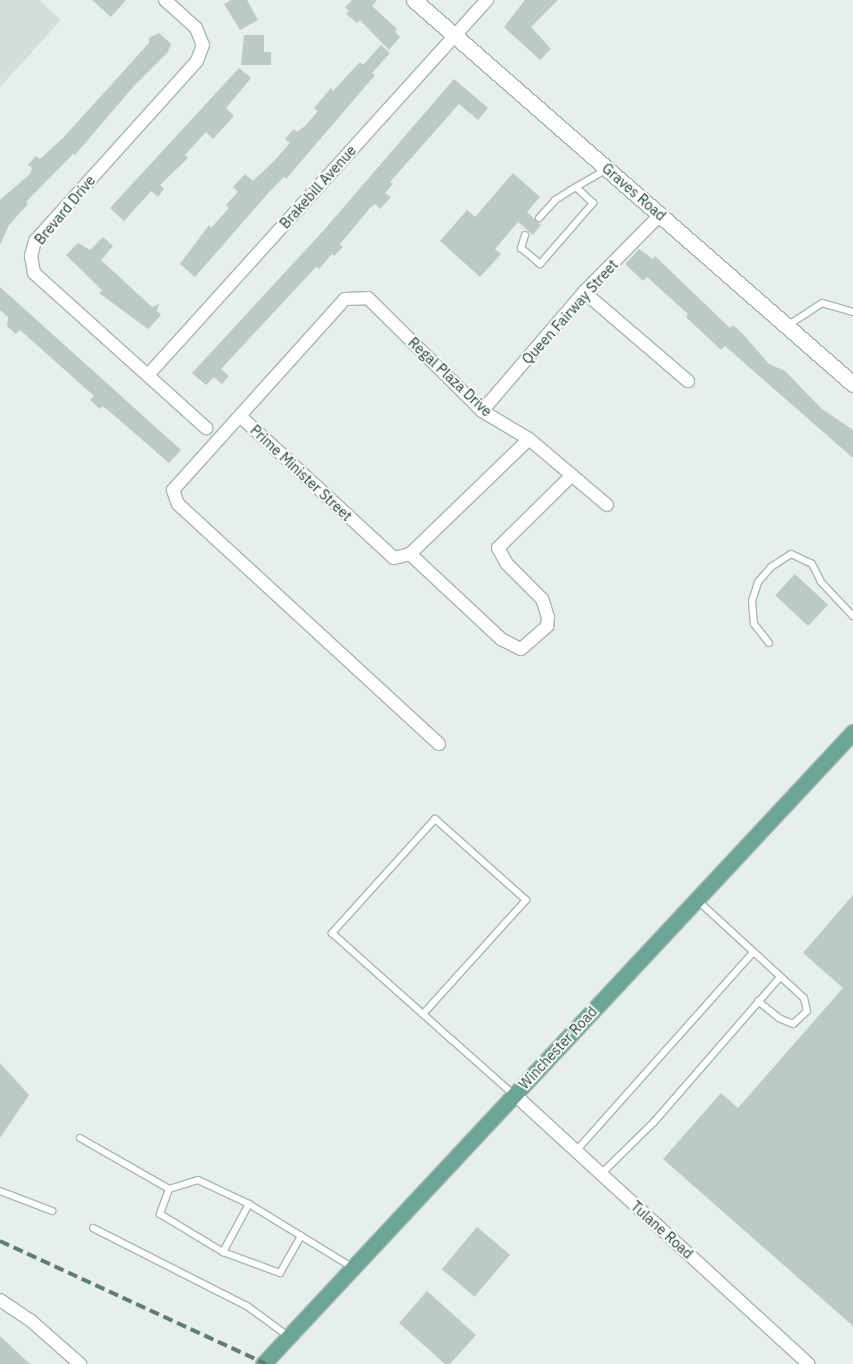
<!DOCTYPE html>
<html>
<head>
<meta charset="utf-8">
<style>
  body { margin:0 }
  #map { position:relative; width:853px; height:1364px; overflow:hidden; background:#e6efeb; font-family:"IBM Plex Sans",sans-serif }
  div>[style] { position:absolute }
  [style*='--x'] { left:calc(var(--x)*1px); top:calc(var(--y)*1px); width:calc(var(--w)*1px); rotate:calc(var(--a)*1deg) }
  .built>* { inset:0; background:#d4dfda }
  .building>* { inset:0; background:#bbcac4; transform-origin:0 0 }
  .roads { filter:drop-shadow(1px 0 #a8b8b2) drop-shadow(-1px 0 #a8b8b2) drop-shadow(0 1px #a8b8b2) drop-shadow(0 -1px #a8b8b2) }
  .service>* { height:6px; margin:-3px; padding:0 3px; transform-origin:3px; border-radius:3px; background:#fff }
  .minor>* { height:12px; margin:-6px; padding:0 6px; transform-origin:6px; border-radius:6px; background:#fff }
  .tertiary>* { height:15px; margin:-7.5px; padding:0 7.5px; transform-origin:7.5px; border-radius:7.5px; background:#fff }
  .primary>* { height:15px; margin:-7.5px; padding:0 7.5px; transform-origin:7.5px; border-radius:7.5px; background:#6aa596 }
  .rail>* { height:4px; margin-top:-2px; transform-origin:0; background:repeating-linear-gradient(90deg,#5f7d75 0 10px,transparent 0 15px) }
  span { translate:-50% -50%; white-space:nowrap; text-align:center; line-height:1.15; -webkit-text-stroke:4px #f7fbf9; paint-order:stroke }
  .street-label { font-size:14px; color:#24423a }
</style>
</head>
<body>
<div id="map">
  <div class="built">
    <div style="clip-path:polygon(0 0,39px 0,61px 20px,0 87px)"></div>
  </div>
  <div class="building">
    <div style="clip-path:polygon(92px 0,126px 0,111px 17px)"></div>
    <div style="clip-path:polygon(231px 0,247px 0,258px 20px,240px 30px,224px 4px)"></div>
    <div style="clip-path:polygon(352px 0,377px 0,372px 6px,397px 29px,395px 32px,400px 37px,389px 50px,360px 20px,357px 23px,346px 14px,349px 11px,345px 7px)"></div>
    <div style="clip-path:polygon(525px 0,558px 0,531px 27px,551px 49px,540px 60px,504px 27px)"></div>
    <div style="clip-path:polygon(159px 33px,171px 44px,168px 52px,133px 87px,75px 155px,73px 154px,26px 202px,28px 204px,9px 225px,0 245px,0 200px,30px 174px,32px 168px,28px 165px,36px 156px,40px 159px,63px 138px,149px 43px,149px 38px)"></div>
    <div style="clip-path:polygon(244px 35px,264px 35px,264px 52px,271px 52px,271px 65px,241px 65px)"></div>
    <div style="clip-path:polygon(381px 45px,390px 53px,372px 73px,375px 75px,286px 179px,284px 177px,270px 191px,195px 277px,180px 264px,209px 225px,211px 228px,229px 208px,226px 205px,238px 192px,233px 187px,245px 174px,253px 181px,274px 161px,290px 143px,285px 139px,294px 129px,297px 132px,305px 126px,318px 111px,314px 108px,331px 88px,333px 91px,360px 62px,363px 65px)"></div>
    <div style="clip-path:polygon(239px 68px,251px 78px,226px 108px,234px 116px,213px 139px,206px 132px,185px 155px,188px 158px,160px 185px,164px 189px,158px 197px,151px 191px,124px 221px,110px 208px)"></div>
    <div style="clip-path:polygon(454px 79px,488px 108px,478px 120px,459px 104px,390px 182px,393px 184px,385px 193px,391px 197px,380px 209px,375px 204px,370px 208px,340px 244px,343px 247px,334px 256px,332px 254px,319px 269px,316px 267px,247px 341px,221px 369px,229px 376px,222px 384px,214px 377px,206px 385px,192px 373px,324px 230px)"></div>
    <div style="clip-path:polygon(513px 173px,540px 197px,527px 212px,541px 225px,533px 235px,518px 222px,495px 249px,501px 254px,480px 277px,440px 241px,467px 210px,475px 217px)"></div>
    <div style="clip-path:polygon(103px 237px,113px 246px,101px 260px,152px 307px,159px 304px,157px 311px,161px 315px,148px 329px,99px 293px,102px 290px,66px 255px,78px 243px,90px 250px)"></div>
    <div style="clip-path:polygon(639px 249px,653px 259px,655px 256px,730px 328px,733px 325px,742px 333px,769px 364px,785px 371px,822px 409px,853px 430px,853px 458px,725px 346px,721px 350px,686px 317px,688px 314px,647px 277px,643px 281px,625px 264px)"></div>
    <div style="clip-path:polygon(0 287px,181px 450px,169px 463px,109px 411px,102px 406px,100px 409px,90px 400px,94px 396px,20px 330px,16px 334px,7px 326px,8px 317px,0 310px)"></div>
    <div style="left:795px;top:574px;width:45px;height:29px;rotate:43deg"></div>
    <div style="clip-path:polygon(853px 895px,853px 1326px,663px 1159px,721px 1093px,738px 1108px,843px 988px,803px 953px)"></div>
    <div style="clip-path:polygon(0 1063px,29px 1095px,0 1138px)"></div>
    <div style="left:477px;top:1227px;width:43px;height:55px;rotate:40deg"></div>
    <div style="clip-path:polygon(427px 1291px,476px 1335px,450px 1364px,445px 1364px,399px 1323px)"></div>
    <div style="clip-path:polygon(0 1336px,30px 1364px,0 1364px)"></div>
  </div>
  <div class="roads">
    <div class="service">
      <div style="--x:539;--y:218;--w:24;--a:-48"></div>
      <div style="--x:555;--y:200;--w:25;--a:-32"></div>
      <div style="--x:525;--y:235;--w:14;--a:107"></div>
      <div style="--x:521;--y:248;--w:25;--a:40"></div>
      <div style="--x:540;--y:264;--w:81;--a:-49"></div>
      <div style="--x:593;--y:203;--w:23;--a:-137"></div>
      <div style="--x:576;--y:187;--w:34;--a:-30"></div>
      <div style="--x:787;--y:326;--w:42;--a:-33.3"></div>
      <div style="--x:822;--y:303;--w:32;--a:16"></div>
      <div style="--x:769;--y:643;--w:24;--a:-128"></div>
      <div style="--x:754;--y:624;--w:23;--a:-95"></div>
      <div style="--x:752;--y:601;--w:20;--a:-72"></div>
      <div style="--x:758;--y:582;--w:20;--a:-49"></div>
      <div style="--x:771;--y:567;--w:24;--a:-33"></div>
      <div style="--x:791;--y:554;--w:23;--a:25"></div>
      <div style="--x:812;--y:564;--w:20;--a:63"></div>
      <div style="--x:821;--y:582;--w:47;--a:46.7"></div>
      <div style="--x:697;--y:900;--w:145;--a:42.5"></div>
      <div style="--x:804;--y:998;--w:13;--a:77"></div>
      <div style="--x:807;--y:1011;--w:19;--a:137"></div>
      <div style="--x:793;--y:1024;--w:15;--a:-157"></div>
      <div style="--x:779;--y:1018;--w:27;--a:-141"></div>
      <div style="--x:423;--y:1014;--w:154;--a:-47.9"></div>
      <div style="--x:526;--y:900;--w:122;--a:-138.3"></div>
      <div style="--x:435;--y:819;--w:154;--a:132.1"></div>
      <div style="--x:332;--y:933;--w:122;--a:41.7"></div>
      <div style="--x:423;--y:1014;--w:38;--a:42"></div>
      <div style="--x:451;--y:1039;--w:84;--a:41.6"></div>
      <div style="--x:80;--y:1138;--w:103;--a:29.8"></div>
      <div style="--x:169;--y:1189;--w:30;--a:-17"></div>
      <div style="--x:198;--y:1180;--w:56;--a:25.2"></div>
      <div style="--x:249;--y:1204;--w:121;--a:31.5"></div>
      <div style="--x:576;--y:1151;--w:266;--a:-48.3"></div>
      <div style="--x:601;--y:1174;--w:74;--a:-44.5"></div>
      <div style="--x:654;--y:1122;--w:192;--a:-49"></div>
      <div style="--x:169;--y:1189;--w:27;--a:110"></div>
      <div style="--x:160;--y:1214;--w:74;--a:31.1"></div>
      <div style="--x:223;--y:1252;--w:61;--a:20.2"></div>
      <div style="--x:280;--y:1273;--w:43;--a:-60.4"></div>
      <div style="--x:0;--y:1191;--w:56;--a:21"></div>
      <div style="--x:93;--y:1228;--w:173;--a:26.9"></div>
      <div style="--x:247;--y:1306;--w:51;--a:36.2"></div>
      <div style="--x:223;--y:1252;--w:55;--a:-61.6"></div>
    </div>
    <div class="minor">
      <div style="--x:165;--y:0;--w:42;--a:42.1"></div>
      <div style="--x:196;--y:28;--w:18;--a:68"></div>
      <div style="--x:203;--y:45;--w:17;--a:111"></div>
      <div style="--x:197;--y:61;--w:242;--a:132"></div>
      <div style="--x:35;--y:241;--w:16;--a:105"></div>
      <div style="--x:31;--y:256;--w:17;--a:80"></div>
      <div style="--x:34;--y:273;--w:232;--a:42"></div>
      <div style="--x:584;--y:292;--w:137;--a:40.6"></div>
      <div style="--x:148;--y:375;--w:506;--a:-47.89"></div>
      <div style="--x:482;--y:411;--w:157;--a:-49.4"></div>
      <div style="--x:584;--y:292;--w:108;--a:-45.4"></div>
      <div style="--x:240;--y:416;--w:209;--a:42.7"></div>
      <div style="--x:394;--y:558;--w:16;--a:-14"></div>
      <div style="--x:410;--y:554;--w:125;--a:43"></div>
      <div style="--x:501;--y:639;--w:22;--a:27"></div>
      <div style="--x:521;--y:649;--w:35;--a:-41"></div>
      <div style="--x:547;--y:626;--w:9;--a:-84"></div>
      <div style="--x:548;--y:617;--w:19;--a:-108"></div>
      <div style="--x:542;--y:599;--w:49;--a:-135"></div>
      <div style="--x:507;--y:564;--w:18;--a:-119"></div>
      <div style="--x:498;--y:548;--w:104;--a:-44.6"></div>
      <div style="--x:410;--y:554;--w:165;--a:-44"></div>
      <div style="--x:439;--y:744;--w:355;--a:-137.4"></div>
      <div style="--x:178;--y:504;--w:15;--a:-110"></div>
      <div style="--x:173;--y:490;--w:257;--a:-48"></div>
      <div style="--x:345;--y:299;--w:23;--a:-2"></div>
      <div style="--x:368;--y:298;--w:161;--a:44.7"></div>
      <div style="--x:482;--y:411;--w:55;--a:30.8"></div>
      <div style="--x:529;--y:439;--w:102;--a:40.2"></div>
      <div style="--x:515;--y:1095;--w:398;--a:42.5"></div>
      <div style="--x:0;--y:1300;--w:36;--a:34"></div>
      <div style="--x:30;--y:1320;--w:67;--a:41.3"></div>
    </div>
    <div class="tertiary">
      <div style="--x:414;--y:0;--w:583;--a:41.18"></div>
    </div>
    <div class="primary">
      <div style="--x:263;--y:1364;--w:865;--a:-46.97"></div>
    </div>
  </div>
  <div class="rail">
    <div style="--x:0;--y:1241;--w:293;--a:24.8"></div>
  </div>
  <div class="street-label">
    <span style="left:318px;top:187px;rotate:-48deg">Brakebill Avenue</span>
    <span style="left:634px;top:192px;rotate:41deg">Graves Road</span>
    <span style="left:65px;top:210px;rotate:-50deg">Brevard Drive</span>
    <span style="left:570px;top:312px;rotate:-48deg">Queen Fairway Street</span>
    <span style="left:450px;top:377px;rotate:43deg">Regal Plaza Drive</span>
    <span style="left:301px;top:473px;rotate:43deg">Prime Minister Street</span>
    <span style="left:558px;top:1048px;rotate:-47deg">Winchester Road</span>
    <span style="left:662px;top:1230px;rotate:42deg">Tulane Road</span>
  </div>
</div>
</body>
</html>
